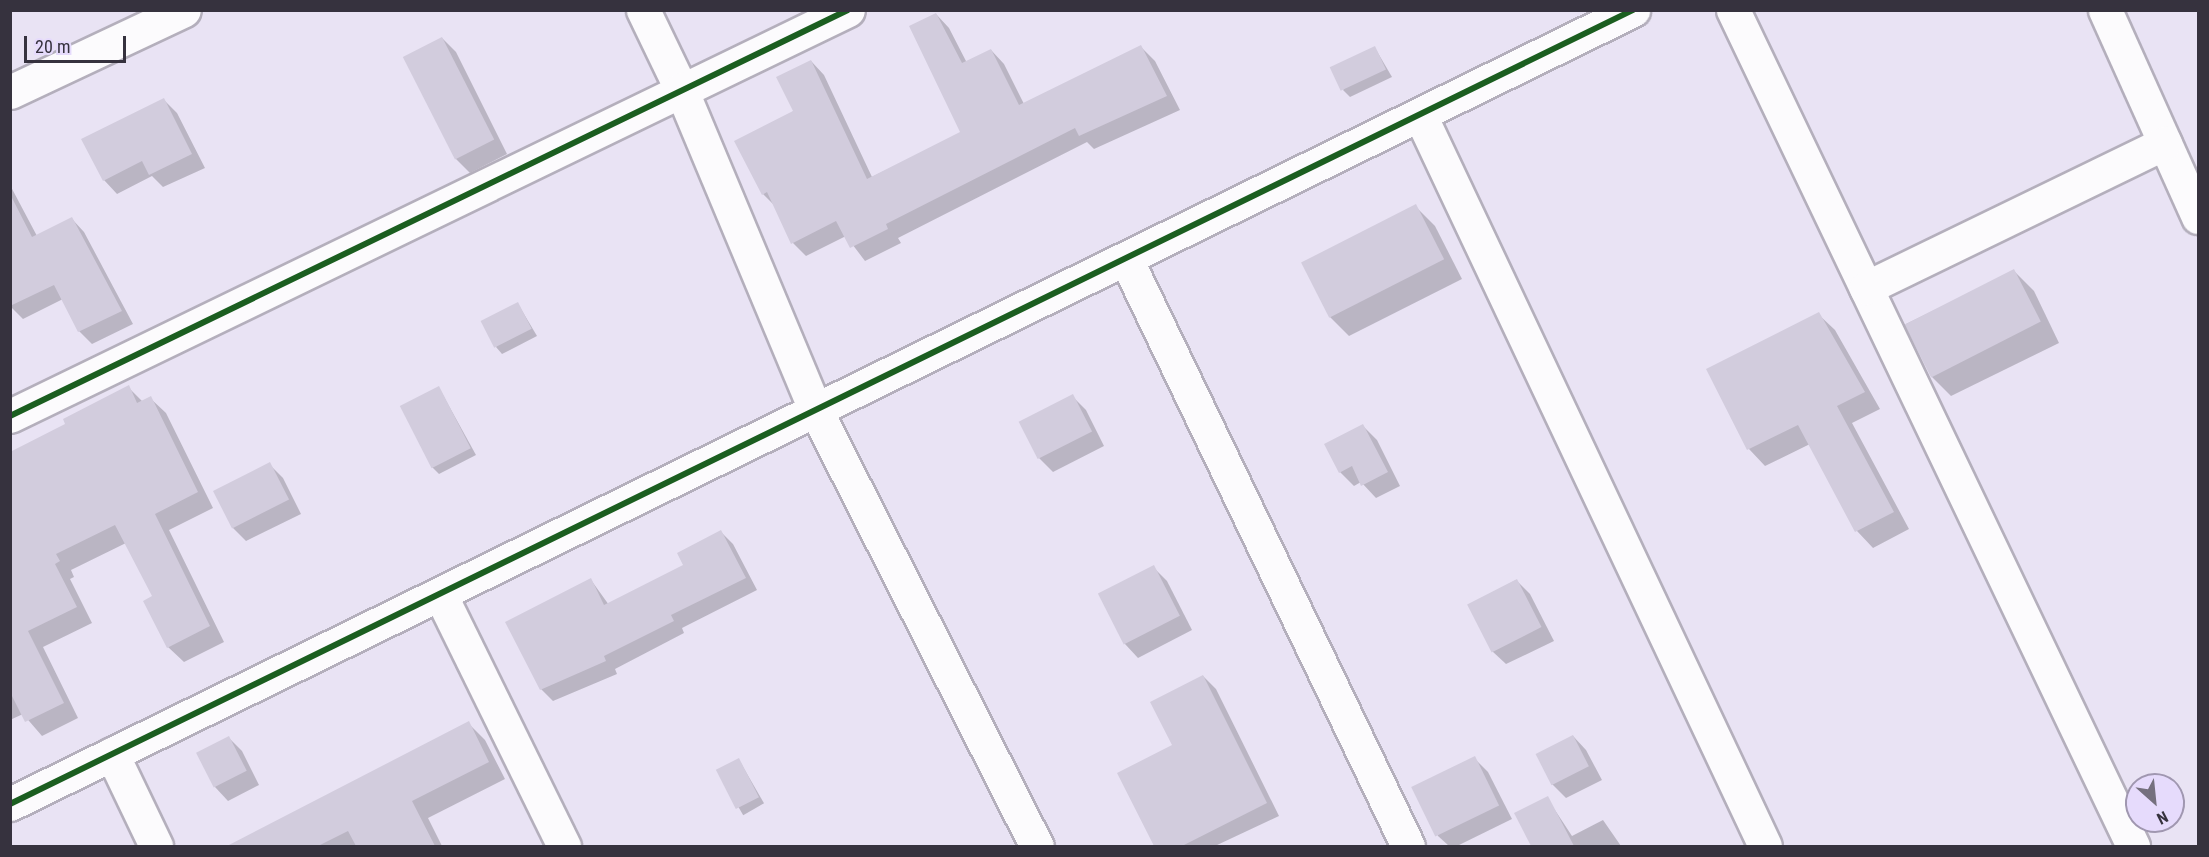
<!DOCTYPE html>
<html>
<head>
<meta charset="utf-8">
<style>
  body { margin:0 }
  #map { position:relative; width:2209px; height:857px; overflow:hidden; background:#e9e3f4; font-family:"Roboto Condensed",sans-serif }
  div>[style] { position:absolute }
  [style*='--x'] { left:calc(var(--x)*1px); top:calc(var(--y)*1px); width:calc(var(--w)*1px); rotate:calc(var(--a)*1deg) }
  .shadow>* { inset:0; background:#0003; transform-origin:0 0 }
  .building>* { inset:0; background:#d2ccdd; transform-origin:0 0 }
  .roads { filter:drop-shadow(2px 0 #b4afbc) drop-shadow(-2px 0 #b4afbc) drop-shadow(0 2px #b4afbc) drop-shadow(0 -2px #b4afbc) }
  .minor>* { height:33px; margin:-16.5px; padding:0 16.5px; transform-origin:16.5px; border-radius:16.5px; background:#fcfbfd }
  .cycleway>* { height:6px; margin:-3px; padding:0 3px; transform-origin:3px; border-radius:3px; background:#1b5e20 }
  span { translate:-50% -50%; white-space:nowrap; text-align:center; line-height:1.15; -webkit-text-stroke:5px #e6dbfc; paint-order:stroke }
  .frame { position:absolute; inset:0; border:12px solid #36323e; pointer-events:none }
  .north { position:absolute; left:2125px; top:773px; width:60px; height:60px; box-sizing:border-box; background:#e6dbfc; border:2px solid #a097b0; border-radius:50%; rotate:153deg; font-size:16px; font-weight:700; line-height:24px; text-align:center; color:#36323e }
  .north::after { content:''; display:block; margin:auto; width:21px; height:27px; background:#75707e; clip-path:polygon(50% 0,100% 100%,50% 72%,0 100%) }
  .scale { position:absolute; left:24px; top:36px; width:102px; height:27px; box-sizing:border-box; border:3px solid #36323e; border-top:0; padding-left:8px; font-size:18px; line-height:21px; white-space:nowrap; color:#36323e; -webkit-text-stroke:4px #e6dbfc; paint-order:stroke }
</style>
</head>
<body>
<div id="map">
  <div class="shadow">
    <div style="clip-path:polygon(936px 14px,949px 28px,967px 63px,991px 50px,1004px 64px,1024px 104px,1141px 47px,1155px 61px,1180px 110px,1094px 149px,1087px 142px,898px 238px,901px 243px,865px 261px,846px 236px,806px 256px,793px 243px,775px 206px,763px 194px,811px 61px,824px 75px,872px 177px,962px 133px)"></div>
    <div style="clip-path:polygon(442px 38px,456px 52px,507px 154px,470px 173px,456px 159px)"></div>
    <div style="clip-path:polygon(1375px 48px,1392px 77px,1350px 97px,1343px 90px)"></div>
    <div style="clip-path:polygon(164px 100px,177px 113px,205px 168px,163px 187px,152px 176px,117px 194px,104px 180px)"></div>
    <div style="clip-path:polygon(10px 185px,37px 236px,72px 219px,84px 232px,133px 324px,92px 344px,79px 331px,63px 299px,23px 319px,10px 306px)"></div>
    <div style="clip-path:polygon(1415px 206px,1435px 226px,1462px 279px,1349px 336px,1329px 316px)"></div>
    <div style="clip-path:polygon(2014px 271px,2034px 291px,2059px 343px,1951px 396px,1931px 376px,1906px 324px)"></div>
    <div style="clip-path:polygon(518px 304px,537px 336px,502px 354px,496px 347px)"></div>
    <div style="clip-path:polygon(1818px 314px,1835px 330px,1880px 409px,1852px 423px,1909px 529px,1873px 548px,1857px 531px,1810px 444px,1765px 466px,1749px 449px,1708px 370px)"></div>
    <div style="clip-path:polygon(128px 387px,143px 402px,150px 398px,166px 413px,213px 508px,169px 530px,224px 642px,184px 662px,168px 647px,154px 597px,126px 543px,71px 570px,74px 577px,70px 579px,92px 623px,43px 647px,78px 718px,42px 736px,23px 714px,10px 720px,10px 584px,67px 424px)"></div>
    <div style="clip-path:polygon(439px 388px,476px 455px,439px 474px,432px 467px)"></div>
    <div style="clip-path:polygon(1072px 396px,1086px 410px,1104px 446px,1053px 472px,1039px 458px,1021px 423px)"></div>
    <div style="clip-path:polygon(1363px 426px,1377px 440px,1400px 486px,1376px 498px,1361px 482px,1354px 486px,1340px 472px)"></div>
    <div style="clip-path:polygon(269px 464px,283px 478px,301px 514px,246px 541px,232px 527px,215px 491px)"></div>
    <div style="clip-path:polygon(721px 532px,733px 544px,757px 590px,682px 628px,684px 633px,615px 669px,617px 674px,553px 701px,541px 689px,591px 580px,609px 605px,685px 566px)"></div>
    <div style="clip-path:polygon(1153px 567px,1167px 581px,1192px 630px,1138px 658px,1125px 644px,1100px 594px)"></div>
    <div style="clip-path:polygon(1516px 580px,1530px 594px,1554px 641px,1506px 664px,1492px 651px,1469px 605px)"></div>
    <div style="clip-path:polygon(1203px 676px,1216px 689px,1279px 816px,1215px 846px,1155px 846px,1119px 774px,1174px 746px)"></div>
    <div style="clip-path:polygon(468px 723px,485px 740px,505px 779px,428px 818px,442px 846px,254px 846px,249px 837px)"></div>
    <div style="clip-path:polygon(1573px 736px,1586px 750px,1602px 780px,1566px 798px,1552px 784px)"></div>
    <div style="clip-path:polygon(229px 738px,242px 751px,259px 785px,228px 801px,215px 787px)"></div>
    <div style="clip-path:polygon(1474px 758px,1488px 772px,1512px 819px,1457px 846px,1449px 846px,1438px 836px,1414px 788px)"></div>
    <div style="left:739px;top:760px;width:50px;height:24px;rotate:60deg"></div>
    <div style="clip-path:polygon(1547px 798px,1572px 836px,1603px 820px,1621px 846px,1533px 846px,1516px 813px)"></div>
  </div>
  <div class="building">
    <div style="clip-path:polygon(936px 13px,962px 63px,991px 49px,1019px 105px,1141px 45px,1167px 96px,1079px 136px,1075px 128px,886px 224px,888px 229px,850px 248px,836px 221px,791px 244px,767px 192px,762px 195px,734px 141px,793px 111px,776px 77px,811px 60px,867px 179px,960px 132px,909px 26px)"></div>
    <div style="left:442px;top:37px;width:115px;height:44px;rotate:63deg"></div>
    <div style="left:1375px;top:46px;width:26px;height:50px;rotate:65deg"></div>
    <div style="clip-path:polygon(164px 98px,192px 154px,149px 175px,142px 161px,103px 181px,81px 139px)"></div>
    <div style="clip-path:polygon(10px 194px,32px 237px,72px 217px,122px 311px,78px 332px,54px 285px,10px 306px)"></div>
    <div style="left:1416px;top:204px;width:62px;height:129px;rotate:63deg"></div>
    <div style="left:2014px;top:269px;width:59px;height:123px;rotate:63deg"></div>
    <div style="left:518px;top:302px;width:30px;height:42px;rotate:63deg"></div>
    <div style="clip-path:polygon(1819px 312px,1865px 392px,1837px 406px,1894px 512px,1855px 532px,1798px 425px,1747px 450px,1706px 369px)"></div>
    <div style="clip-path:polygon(129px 385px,137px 403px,151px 396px,198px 492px,155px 514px,210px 626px,167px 648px,143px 601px,152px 596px,115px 525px,56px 554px,60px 561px,55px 564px,77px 607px,28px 631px,64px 703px,25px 722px,10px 692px,10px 452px,65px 424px,63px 419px)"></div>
    <div style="left:439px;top:386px;width:70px;height:44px;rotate:63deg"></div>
    <div style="left:1073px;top:394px;width:42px;height:61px;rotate:63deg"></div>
    <div style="clip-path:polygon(1363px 424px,1388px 472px,1361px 486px,1352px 466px,1339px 473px,1324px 444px)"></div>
    <div style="left:270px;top:462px;width:42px;height:64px;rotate:63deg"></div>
    <div style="clip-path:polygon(721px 530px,746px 578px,671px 615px,674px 621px,604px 656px,606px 661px,540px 690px,505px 622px,591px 578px,604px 605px,683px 565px,677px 553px)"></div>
    <div style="left:1154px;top:565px;width:57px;height:63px;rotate:63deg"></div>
    <div style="left:1517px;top:579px;width:54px;height:56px;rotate:63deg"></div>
    <div style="clip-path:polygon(1203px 675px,1267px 803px,1182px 846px,1154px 846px,1117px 773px,1172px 745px,1150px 702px)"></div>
    <div style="clip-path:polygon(469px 721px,489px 762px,412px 801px,435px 846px,356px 846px,348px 831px,318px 846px,227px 846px)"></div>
    <div style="left:1573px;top:735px;width:35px;height:42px;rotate:63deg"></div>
    <div style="left:229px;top:736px;width:39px;height:37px;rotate:63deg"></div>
    <div style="left:1475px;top:756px;width:55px;height:71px;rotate:64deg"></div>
    <div style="left:739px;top:758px;width:44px;height:26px;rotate:63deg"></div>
    <div style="clip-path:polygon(1548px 796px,1574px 846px,1531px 846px,1514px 813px)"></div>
  </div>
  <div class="roads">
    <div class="minor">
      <div style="--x:643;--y:10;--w:88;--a:64.3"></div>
      <div style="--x:681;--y:89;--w:349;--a:67.3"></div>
      <div style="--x:816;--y:411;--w:488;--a:63.1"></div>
      <div style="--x:1733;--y:10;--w:927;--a:64.43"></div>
      <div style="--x:2105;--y:10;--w:227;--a:65.8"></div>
      <div style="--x:10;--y:92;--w:192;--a:-25.2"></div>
      <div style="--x:1420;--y:115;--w:808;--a:64.73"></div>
      <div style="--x:1126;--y:259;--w:651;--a:64.34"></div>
      <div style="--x:1866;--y:288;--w:332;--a:-25.9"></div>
      <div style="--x:10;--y:416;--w:931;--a:-25.85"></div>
      <div style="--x:440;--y:594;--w:281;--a:63.8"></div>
      <div style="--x:112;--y:754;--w:102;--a:64.4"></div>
      <div style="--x:10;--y:804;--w:1807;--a:-26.07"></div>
    </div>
  </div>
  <div class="cycleway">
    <div style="--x:10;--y:416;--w:931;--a:-25.85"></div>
    <div style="--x:10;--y:804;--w:1807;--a:-26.07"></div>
  </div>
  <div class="frame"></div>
  <div class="north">N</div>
  <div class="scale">20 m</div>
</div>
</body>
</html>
